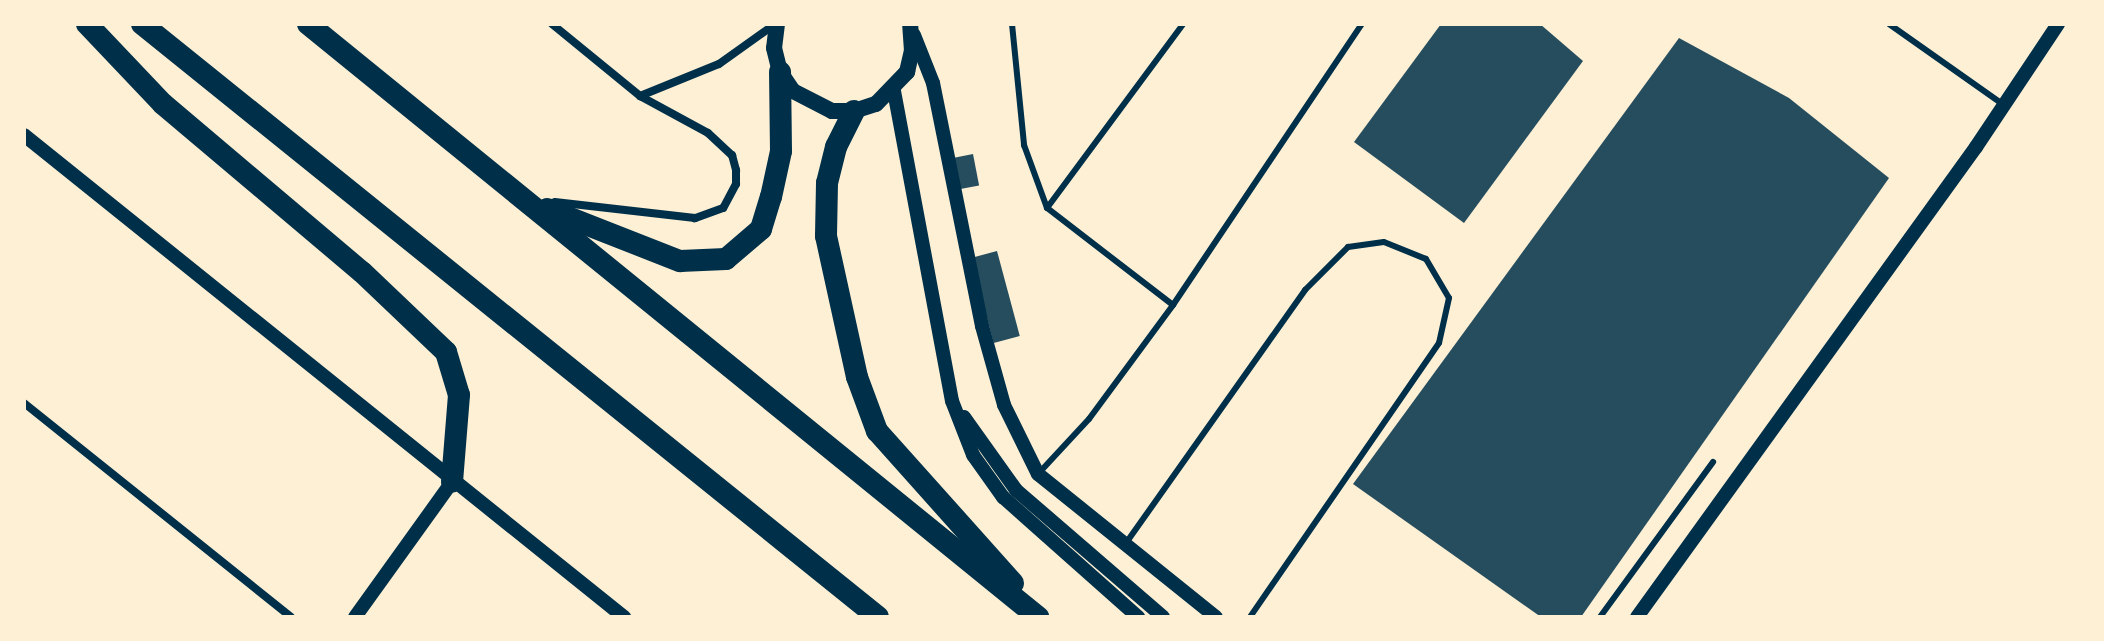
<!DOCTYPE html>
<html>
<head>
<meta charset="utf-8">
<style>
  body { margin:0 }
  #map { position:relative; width:2104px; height:641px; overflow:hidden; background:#fdf0d5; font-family:Raleway,sans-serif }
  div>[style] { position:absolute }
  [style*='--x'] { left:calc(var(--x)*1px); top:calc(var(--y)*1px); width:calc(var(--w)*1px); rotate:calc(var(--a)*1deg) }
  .building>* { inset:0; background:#264d5e; transform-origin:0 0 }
  .service>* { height:6px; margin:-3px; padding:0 3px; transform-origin:3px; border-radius:3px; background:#003049 }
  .minor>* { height:8px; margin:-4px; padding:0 4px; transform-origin:4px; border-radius:4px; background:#003049 }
  .tertiary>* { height:14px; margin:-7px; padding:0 7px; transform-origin:7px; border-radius:7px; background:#003049 }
  .secondary>* { height:16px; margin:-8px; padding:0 8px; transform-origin:8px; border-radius:8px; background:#003049 }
  .trunk>* { height:22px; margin:-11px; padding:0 11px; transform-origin:11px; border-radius:11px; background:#003049 }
  span { translate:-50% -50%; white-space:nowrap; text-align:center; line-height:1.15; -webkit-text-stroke:8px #fdf0d5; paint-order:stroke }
  .frame { position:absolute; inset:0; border:26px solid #fdf0d5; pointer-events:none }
</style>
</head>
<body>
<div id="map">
  <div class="building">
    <div style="clip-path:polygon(1441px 24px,1540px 24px,1583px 61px,1464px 223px,1354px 142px)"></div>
    <div style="clip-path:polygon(1679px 38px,1789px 98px,1889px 178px,1581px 617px,1541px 617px,1353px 484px)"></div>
    <div style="left:973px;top:154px;width:32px;height:23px;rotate:79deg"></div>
    <div style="left:997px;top:251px;width:88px;height:27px;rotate:75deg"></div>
  </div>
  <div class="service">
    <div style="--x:1012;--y:24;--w:122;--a:84.3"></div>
    <div style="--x:1024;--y:145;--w:67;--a:69.9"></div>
    <div style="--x:1889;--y:24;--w:141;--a:35.2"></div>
    <div style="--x:1173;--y:305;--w:159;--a:-142.4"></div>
    <div style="--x:1047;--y:208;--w:229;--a:-53.5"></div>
    <div style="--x:1038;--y:474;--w:75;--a:-47.2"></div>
    <div style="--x:1089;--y:419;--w:142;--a:-53.6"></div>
    <div style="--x:1173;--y:305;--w:339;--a:-56.1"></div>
    <div style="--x:1126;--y:543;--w:310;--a:-54.7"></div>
    <div style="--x:1305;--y:290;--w:61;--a:-45"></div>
    <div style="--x:1348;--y:247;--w:36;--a:-8"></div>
    <div style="--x:1384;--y:242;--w:45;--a:22"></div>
    <div style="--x:1426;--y:259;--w:45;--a:59.5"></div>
    <div style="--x:1449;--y:298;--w:46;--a:102.5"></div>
    <div style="--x:1439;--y:343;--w:333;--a:124.6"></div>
    <div style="--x:1600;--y:617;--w:192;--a:-53.9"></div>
  </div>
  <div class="minor">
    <div style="--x:552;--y:24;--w:114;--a:39.3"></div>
    <div style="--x:640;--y:96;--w:77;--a:28.6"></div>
    <div style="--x:708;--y:133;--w:33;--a:43"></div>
    <div style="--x:732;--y:155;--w:16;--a:75"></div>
    <div style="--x:736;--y:170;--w:14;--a:90"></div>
    <div style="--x:736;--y:184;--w:27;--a:118"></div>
    <div style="--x:723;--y:208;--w:30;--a:160"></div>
    <div style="--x:695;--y:218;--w:141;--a:-173.5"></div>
    <div style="--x:640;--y:96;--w:85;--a:-22.1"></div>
    <div style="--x:719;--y:64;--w:69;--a:-35.5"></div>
    <div style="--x:24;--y:403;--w:342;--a:38.7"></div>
  </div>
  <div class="tertiary">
    <div style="--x:914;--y:35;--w:52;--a:68.4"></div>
    <div style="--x:933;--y:83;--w:248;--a:78.6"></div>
    <div style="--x:982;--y:326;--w:82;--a:74.4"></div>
    <div style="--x:1004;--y:405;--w:77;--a:63.8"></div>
    <div style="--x:1038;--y:474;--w:228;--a:38.8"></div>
    <div style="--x:894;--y:91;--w:315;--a:79.4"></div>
    <div style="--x:952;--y:401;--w:58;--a:68.7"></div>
    <div style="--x:973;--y:455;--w:52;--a:54.5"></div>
    <div style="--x:1003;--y:497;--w:181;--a:41.6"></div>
    <div style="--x:24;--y:135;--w:770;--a:38.78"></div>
    <div style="--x:964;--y:417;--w:90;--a:54.5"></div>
    <div style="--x:1016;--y:490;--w:194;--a:40.8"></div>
    <div style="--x:355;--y:617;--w:166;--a:-54.3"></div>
    <div style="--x:1637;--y:617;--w:580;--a:-54.2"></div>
    <div style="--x:1976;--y:147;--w:148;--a:-56.3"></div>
  </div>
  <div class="secondary">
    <div style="--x:777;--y:24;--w:24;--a:97"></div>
    <div style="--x:774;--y:48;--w:25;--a:76"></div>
    <div style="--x:780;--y:72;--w:23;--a:56"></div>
    <div style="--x:793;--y:91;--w:44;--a:27.1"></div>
    <div style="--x:832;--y:111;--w:22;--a:0"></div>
    <div style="--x:854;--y:111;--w:23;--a:-18"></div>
    <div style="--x:876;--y:104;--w:45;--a:-45.9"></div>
    <div style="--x:907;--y:72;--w:22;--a:-77"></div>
    <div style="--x:912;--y:51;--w:27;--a:-94"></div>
  </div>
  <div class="trunk">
    <div style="--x:87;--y:24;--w:110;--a:46.5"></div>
    <div style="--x:163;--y:104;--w:260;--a:40.2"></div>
    <div style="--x:362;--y:272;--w:116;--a:43.6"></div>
    <div style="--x:446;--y:352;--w:45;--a:73.2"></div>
    <div style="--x:459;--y:395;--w:87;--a:94.6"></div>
    <div style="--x:142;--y:24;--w:945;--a:38.86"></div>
    <div style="--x:308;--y:24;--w:941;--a:39.09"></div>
    <div style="--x:854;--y:111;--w:40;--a:116.6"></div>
    <div style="--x:836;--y:147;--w:37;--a:104"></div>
    <div style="--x:827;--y:183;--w:53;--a:91.1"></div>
    <div style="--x:826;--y:236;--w:144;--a:77.6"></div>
    <div style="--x:857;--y:377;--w:58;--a:69.7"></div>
    <div style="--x:877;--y:431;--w:204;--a:48.2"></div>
    <div style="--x:547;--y:209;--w:143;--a:21.4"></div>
    <div style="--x:680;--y:261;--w:46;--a:-2.5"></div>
    <div style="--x:726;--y:259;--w:46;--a:-40.6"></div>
    <div style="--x:761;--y:229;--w:34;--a:-73"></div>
    <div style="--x:771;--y:197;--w:47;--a:-77.7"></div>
    <div style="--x:781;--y:151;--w:79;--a:-90.7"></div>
  </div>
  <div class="frame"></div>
</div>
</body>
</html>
